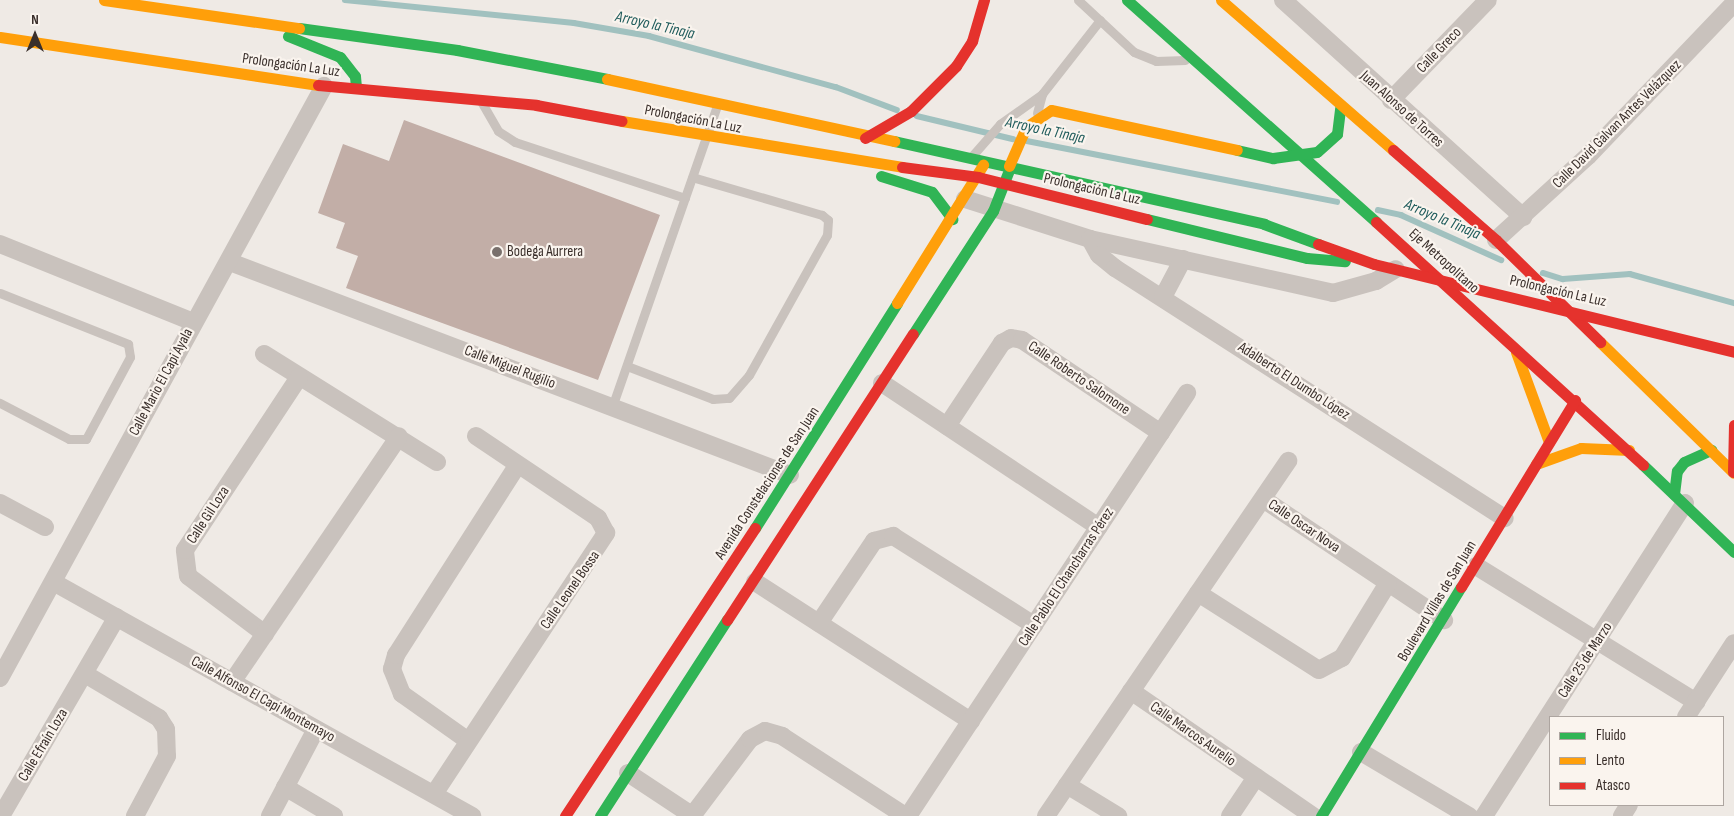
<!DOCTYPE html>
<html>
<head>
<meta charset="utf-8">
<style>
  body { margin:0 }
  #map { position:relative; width:1734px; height:816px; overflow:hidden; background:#efeae5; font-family:"Sofia Sans Condensed",sans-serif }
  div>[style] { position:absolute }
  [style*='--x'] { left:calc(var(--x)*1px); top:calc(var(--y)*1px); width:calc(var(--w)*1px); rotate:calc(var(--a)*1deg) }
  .stream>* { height:5.5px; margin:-2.75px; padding:0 2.75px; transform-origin:2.75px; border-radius:2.75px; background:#a1c1bf }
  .building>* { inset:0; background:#c2aea7 }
  .lane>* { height:9px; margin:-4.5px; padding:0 4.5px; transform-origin:4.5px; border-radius:4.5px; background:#c9c2bd }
  .street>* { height:18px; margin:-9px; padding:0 9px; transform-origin:9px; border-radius:9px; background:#c9c2bd }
  .fast>* { height:11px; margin:-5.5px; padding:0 5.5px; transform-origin:5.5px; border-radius:5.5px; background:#30b455 }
  .slow>* { height:11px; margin:-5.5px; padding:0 5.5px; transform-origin:5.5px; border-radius:5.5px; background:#ff9f0a }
  .jam>* { height:11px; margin:-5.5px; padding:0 5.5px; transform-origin:5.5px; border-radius:5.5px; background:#e5322d }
  .dots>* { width:14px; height:14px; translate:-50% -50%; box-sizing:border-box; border:2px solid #faf4ee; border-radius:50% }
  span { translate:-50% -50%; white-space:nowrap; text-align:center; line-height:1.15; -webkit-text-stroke:4.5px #faf4ee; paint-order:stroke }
  .street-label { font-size:15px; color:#3a2f2b }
  .poi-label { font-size:15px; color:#3a2f2b }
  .left { translate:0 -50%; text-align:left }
  .water-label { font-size:16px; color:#205c5c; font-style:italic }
  .legend { position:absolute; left:1549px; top:716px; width:175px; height:90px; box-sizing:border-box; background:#faf4ee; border:1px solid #ada5a0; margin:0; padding:6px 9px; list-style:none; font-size:15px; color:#3a2f2b }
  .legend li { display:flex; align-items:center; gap:10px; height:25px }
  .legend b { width:25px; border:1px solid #ada5a0 }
  .north { position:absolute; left:10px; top:10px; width:50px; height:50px; -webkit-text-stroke:4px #faf4ee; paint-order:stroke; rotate:0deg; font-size:14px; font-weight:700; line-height:20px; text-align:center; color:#3a2f2b }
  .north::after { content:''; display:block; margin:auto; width:18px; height:22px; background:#3a2f2b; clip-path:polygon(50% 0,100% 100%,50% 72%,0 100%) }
</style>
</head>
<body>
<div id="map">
  <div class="stream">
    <div style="--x:345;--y:0;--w:230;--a:5.7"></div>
    <div style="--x:574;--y:23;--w:76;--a:9.8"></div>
    <div style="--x:649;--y:36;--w:194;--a:15.3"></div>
    <div style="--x:836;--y:87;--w:65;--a:20.7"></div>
    <div style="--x:917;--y:116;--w:99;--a:13.5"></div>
    <div style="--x:1027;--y:141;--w:316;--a:11.1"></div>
    <div style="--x:1378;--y:210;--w:24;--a:12"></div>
    <div style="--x:1401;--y:215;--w:110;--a:24.2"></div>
    <div style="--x:1543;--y:273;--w:21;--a:17"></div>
    <div style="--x:1563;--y:279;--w:67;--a:-4.3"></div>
    <div style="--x:1630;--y:274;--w:108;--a:15.6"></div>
  </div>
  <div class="building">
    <div style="clip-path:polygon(404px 120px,660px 215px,598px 380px,346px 288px,358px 256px,336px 248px,345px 223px,318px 213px,343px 144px,389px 161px)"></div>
  </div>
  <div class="lane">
    <div style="--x:1078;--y:0;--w:76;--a:42.9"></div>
    <div style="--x:1134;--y:52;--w:24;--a:22"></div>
    <div style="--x:1156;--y:61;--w:29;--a:-2"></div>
    <div style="--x:482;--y:103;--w:32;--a:60"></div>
    <div style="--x:498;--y:131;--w:20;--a:33"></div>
    <div style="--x:515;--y:142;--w:179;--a:18.2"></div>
    <div style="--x:1037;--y:113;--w:20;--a:-75"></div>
    <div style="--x:1042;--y:94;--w:94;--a:-51.9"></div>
    <div style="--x:972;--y:156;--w:43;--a:-48.8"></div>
    <div style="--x:1000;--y:124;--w:52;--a:-35.5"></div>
    <div style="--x:0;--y:293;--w:138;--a:21.7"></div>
    <div style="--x:128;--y:344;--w:13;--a:81"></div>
    <div style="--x:130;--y:357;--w:93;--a:118.2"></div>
    <div style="--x:86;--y:439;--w:17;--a:180"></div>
    <div style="--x:69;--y:439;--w:78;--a:-152.4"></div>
    <div style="--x:627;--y:366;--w:92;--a:21"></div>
    <div style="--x:713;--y:399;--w:16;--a:-4"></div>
    <div style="--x:729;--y:398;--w:30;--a:-49"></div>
    <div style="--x:749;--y:375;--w:160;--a:-60.9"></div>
    <div style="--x:827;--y:235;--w:15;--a:-86"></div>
    <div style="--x:828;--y:220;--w:8;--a:-140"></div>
    <div style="--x:822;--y:215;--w:135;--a:-163.7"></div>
    <div style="--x:612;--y:407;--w:322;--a:-70.8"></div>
  </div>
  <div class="street">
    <div style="--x:1283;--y:0;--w:324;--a:42.1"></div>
    <div style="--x:1391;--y:100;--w:139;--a:-45.9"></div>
    <div style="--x:965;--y:199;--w:131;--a:17.7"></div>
    <div style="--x:1090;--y:239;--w:249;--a:12.5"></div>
    <div style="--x:1333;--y:293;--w:45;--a:-15.6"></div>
    <div style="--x:1376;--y:281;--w:23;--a:-31"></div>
    <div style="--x:1090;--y:239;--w:18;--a:61"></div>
    <div style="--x:1099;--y:255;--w:21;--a:39"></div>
    <div style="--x:1115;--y:268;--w:463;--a:32.7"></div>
    <div style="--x:1496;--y:240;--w:125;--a:-42.4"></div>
    <div style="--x:1588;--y:156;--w:211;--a:-46.3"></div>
    <div style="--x:0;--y:244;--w:208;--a:22"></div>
    <div style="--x:230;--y:262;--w:599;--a:20.82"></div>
    <div style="--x:1163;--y:297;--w:43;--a:-62.2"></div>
    <div style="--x:264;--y:354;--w:204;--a:32"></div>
    <div style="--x:882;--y:383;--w:260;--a:33.6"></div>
    <div style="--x:947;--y:426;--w:100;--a:-56.5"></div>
    <div style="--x:1002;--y:343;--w:10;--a:-29"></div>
    <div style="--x:1011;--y:338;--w:11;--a:10"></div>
    <div style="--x:1022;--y:340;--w:167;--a:33.8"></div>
    <div style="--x:1263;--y:499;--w:218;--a:33.8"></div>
    <div style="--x:0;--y:503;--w:51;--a:28.1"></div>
    <div style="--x:1476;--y:566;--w:259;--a:31.7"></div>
    <div style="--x:755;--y:582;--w:257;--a:32.8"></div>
    <div style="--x:55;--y:583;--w:478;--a:29.2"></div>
    <div style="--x:1198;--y:593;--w:143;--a:32.5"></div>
    <div style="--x:1319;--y:670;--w:26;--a:-28"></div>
    <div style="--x:1342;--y:658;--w:88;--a:-58.5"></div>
    <div style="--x:819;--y:623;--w:99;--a:-56.1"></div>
    <div style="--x:874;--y:541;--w:20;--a:-15"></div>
    <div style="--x:893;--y:536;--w:167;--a:32.3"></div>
    <div style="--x:265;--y:634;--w:96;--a:-143"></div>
    <div style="--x:188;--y:576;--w:26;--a:-97"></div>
    <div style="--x:185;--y:550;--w:207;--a:-56.6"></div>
    <div style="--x:85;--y:674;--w:86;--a:30.7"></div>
    <div style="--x:159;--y:718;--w:13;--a:58"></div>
    <div style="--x:166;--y:729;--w:27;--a:88"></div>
    <div style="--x:167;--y:756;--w:68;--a:118.1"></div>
    <div style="--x:0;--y:678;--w:675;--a:-61.31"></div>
    <div style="--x:232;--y:682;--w:297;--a:-55.8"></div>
    <div style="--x:1131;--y:691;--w:221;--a:34.5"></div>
    <div style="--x:1686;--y:717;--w:88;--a:-57"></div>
    <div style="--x:467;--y:740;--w:80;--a:-144.7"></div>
    <div style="--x:402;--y:694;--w:27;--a:-112"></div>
    <div style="--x:392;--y:669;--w:15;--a:-74"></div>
    <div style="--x:396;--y:655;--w:224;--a:-57.4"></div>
    <div style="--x:1361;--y:752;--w:126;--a:30.7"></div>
    <div style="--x:628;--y:773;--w:78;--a:33.5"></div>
    <div style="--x:1067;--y:785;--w:60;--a:31.3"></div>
    <div style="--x:285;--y:787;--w:57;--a:30.6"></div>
    <div style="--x:434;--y:794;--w:313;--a:-56.6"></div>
    <div style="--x:606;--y:533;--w:17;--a:-118"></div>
    <div style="--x:598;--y:518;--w:147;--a:-146.1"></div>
    <div style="--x:1;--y:816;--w:230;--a:-59.8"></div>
    <div style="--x:270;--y:816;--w:98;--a:-62.1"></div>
    <div style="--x:692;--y:816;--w:96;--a:-53"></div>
    <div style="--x:750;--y:739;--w:17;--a:-28"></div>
    <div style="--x:765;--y:731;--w:18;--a:16"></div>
    <div style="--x:782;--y:736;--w:147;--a:33"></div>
    <div style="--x:908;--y:816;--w:507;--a:-56.59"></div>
    <div style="--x:1046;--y:816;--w:430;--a:-55.7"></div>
    <div style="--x:1230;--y:816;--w:47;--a:-56.3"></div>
    <div style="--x:1484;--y:816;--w:372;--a:-57.3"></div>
    <div style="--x:1622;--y:816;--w:13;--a:-58"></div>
  </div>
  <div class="fast">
    <div style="--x:1127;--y:0;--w:334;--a:41.7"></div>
    <div style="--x:299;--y:28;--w:160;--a:7.9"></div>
    <div style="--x:457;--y:50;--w:153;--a:10.9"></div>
    <div style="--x:288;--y:36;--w:56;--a:22"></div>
    <div style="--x:340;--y:57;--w:24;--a:52"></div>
    <div style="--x:355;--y:76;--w:12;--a:85"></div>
    <div style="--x:894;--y:141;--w:379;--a:12.6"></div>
    <div style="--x:1264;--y:224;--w:58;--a:20.3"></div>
    <div style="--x:1237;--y:150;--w:37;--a:13"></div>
    <div style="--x:1273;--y:158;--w:44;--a:-7.8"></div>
    <div style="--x:1317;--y:152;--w:27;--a:-42"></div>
    <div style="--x:1337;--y:134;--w:26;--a:-83"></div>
    <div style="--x:881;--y:176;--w:53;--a:17.4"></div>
    <div style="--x:932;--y:192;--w:34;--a:53"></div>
    <div style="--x:1147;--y:219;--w:165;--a:13.7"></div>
    <div style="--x:1307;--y:258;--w:38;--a:5"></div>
    <div style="--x:913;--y:334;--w:147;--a:-57"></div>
    <div style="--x:993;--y:211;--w:44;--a:-68.7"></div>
    <div style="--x:1643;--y:465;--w:126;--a:43.7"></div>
    <div style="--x:1674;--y:494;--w:23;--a:-83"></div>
    <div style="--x:1677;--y:471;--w:11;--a:-52"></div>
    <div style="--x:1684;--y:462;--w:30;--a:-24"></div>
    <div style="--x:755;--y:528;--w:266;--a:-57.7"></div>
    <div style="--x:600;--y:816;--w:234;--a:-57.1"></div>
    <div style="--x:1321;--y:816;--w:268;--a:-58.6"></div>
  </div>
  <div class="slow">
    <div style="--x:104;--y:0;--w:197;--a:8.2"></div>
    <div style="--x:1221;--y:0;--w:228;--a:41.1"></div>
    <div style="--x:0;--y:37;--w:322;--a:8.6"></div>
    <div style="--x:607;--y:79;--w:294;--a:12.2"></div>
    <div style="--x:622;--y:121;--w:284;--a:9.3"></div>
    <div style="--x:1009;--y:166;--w:43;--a:-66.4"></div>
    <div style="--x:1026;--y:127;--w:30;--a:-34"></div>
    <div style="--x:1051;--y:110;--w:190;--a:12.1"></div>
    <div style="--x:897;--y:303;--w:163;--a:-58.1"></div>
    <div style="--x:1600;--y:342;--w:187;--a:44.4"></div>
    <div style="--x:1516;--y:352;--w:96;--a:69.9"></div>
    <div style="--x:1536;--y:464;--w:48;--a:-19.6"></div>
    <div style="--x:1581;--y:448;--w:48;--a:2.4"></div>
  </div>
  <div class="jam">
    <div style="--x:318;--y:85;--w:219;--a:5.2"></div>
    <div style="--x:536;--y:105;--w:87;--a:10.5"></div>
    <div style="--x:865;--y:138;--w:53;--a:-30.4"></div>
    <div style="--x:911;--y:111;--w:64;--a:-45"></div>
    <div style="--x:956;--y:66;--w:30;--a:-57"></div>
    <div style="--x:972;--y:41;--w:43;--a:-73.7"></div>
    <div style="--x:1393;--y:150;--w:137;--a:41.1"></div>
    <div style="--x:1496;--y:240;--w:146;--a:44.4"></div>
    <div style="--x:902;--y:167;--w:77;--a:7.5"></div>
    <div style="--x:978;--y:177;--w:174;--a:14"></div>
    <div style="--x:1376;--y:222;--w:361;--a:42.3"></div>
    <div style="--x:1318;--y:244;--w:59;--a:19.7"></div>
    <div style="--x:1374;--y:264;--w:371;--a:13.7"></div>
    <div style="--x:1733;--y:472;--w:47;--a:-88.8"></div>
    <div style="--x:1461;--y:587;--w:219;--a:-58.6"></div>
    <div style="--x:727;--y:620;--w:341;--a:-57"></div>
    <div style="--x:565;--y:816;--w:345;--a:-56.6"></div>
  </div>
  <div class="dots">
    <div style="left:497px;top:252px;background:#79706c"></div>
  </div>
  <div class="street-label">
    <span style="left:1439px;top:50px;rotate:-46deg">Calle Greco</span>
    <span style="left:291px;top:65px;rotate:8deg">Prolongación La Luz</span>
    <span style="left:1402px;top:109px;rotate:42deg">Juan Alonso de Torres</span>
    <span style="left:693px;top:119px;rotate:11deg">Prolongación La Luz</span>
    <span style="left:1617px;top:124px;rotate:-45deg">Calle David Galvan Antes Velázquez</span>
    <span style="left:1092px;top:189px;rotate:13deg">Prolongación La Luz</span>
    <span style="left:1444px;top:261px;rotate:42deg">Eje Metropolitano</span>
    <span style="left:1558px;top:291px;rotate:13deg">Prolongación La Luz</span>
    <span style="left:510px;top:367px;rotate:21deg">Calle Miguel Rugilio</span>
    <span style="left:1079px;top:378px;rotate:34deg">Calle Roberto Salomone</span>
    <span style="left:1294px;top:381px;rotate:33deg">Adalberto El Dumbo López</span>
    <span style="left:161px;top:382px;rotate:-62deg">Calle Mario El Capi Ayala</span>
    <span style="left:767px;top:483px;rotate:-57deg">Avenida Constelaciones de San Juan</span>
    <span style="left:208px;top:515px;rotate:-57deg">Calle Gil Loza</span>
    <span style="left:1304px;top:526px;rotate:34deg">Calle Oscar Nova</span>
    <span style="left:1066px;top:577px;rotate:-57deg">Calle Pablo El Chancharras Pérez</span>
    <span style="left:570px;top:590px;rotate:-55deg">Calle Leonel Bossa</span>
    <span style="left:1437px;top:601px;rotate:-59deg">Boulevard Villas de San Juan</span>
    <span style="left:1585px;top:660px;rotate:-57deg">Calle 25 de Marzo</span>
    <span style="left:263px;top:699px;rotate:29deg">Calle Alfonso El Capi Montemayo</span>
    <span style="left:1193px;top:734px;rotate:35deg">Calle Marcos Aurelio</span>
    <span style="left:43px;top:745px;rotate:-59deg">Calle Efraín Loza</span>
  </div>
  <div class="poi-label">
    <span class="left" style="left:507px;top:252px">Bodega Aurrera</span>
  </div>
  <div class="water-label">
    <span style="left:655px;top:26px;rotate:13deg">Arroyo la Tinaja</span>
    <span style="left:1045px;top:131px;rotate:12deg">Arroyo la Tinaja</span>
    <span style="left:1442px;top:220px;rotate:23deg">Arroyo la Tinaja</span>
  </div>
  <ul class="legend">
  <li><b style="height:6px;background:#30b455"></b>Fluido</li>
  <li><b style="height:6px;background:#ff9f0a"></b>Lento</li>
  <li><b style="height:6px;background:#e5322d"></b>Atasco</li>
  </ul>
  <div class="north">N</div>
</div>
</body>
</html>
